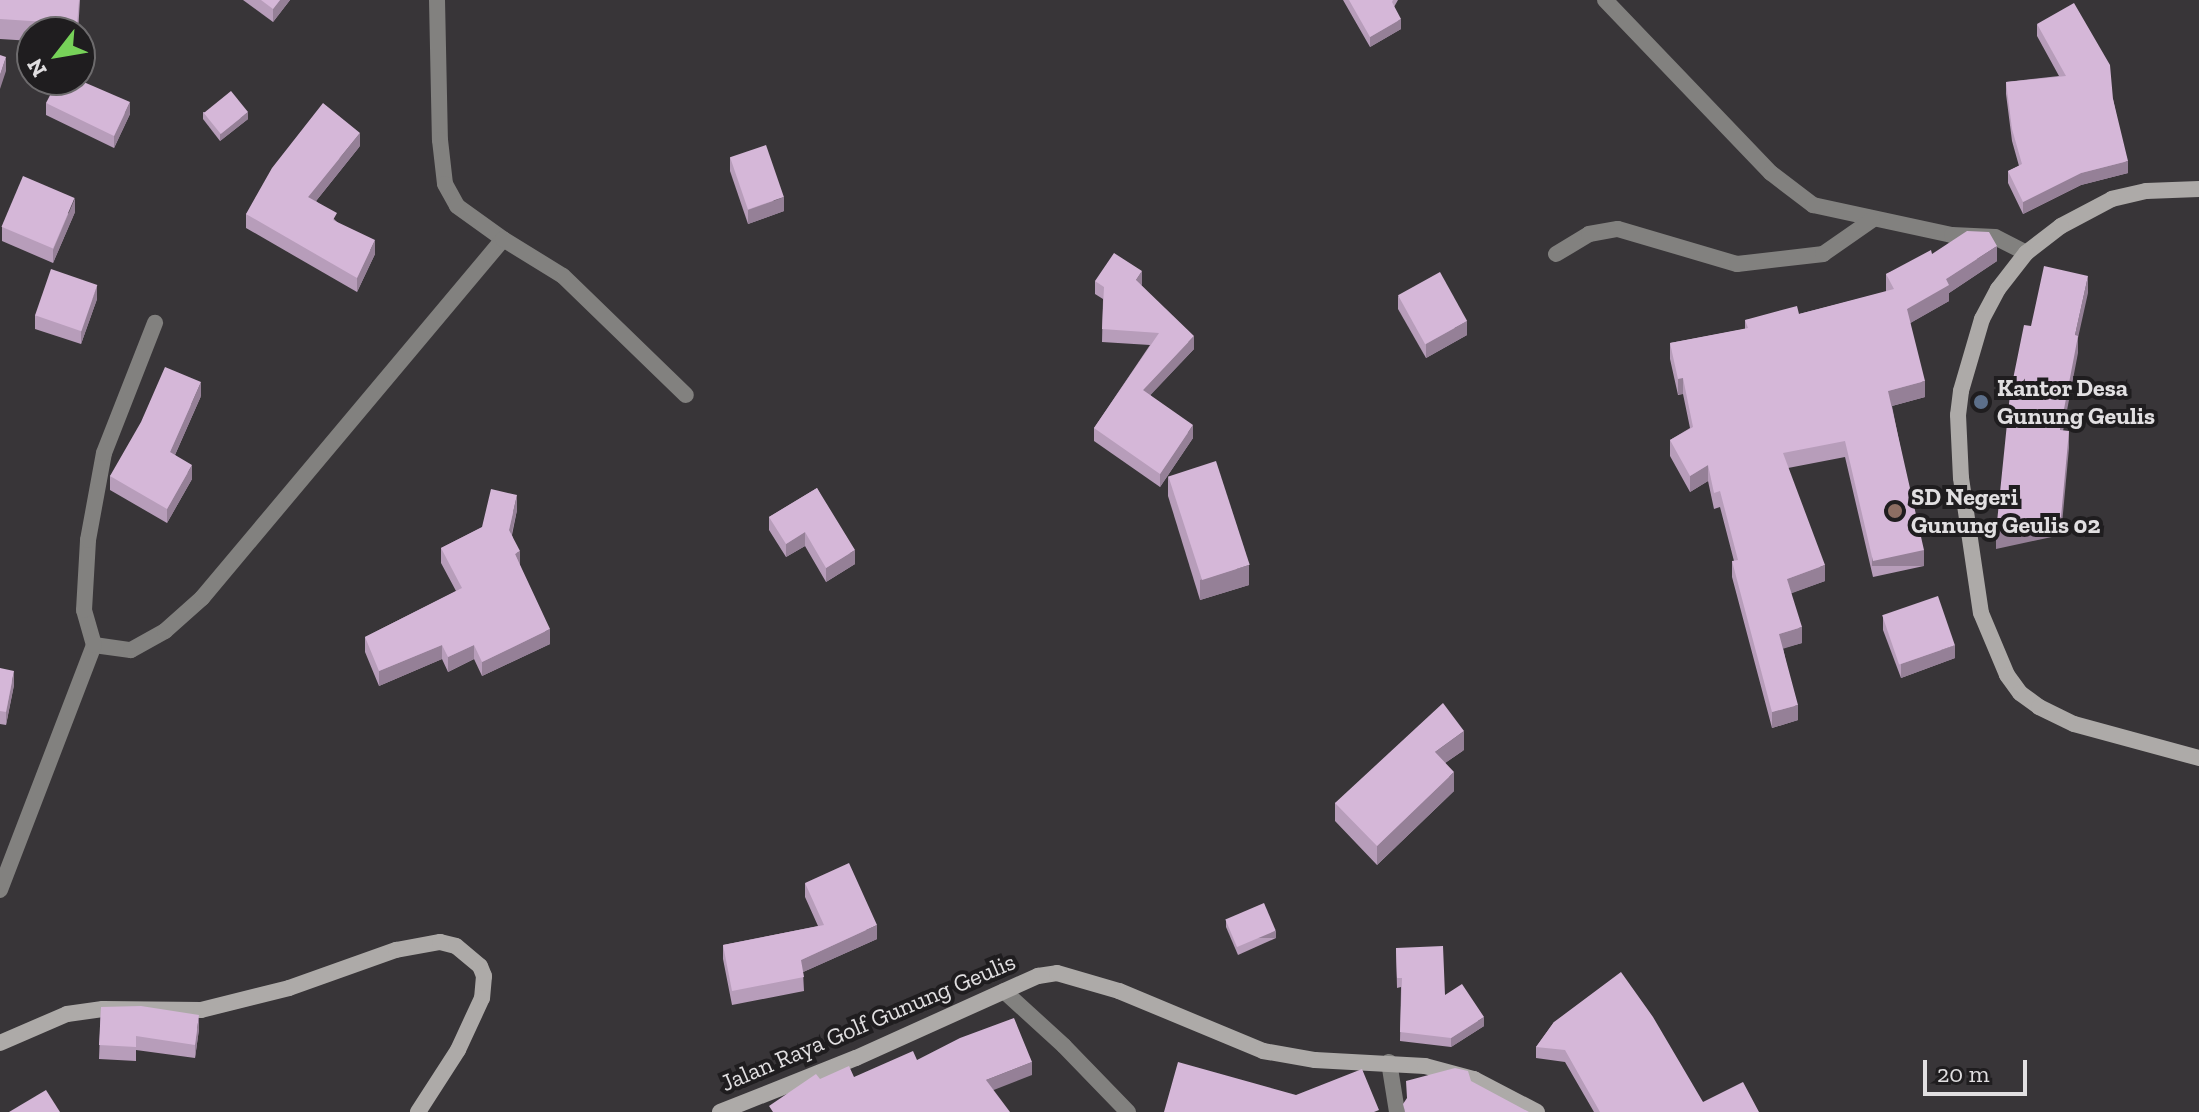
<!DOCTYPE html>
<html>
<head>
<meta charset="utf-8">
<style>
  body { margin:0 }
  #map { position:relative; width:2199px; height:1112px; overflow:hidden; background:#383538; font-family:"Zilla Slab",serif }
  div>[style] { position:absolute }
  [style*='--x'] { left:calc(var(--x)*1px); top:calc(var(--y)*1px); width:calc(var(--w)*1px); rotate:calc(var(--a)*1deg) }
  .minor>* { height:16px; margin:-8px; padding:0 8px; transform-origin:8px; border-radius:8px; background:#82817f }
  .secondary>* { height:16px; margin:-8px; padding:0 8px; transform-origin:8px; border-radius:8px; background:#adaaa8 }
  .wall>* { inset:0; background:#b79dba }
  .shaded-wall>* { inset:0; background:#958097; transform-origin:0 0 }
  .building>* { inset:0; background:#d5b7d8; transform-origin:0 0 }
  .dots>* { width:22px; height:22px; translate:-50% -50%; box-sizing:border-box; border:4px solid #1f1d1f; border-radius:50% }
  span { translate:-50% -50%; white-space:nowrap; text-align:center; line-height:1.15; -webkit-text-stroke:8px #1f1d1f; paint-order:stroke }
  .poi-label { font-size:24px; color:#e1dfe1; font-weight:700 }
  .left { translate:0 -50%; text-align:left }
  .street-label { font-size:24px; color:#e1dfe1 }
  .north { position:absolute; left:16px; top:16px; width:80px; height:80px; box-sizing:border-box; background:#1f1d1f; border:2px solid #6d6b6d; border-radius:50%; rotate:239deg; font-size:22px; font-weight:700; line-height:32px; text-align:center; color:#e1dfe1 }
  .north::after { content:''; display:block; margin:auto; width:28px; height:36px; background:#77d259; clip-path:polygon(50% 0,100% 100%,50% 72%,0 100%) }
  .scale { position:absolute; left:1923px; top:1060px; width:104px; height:36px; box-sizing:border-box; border:4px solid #e1dfe1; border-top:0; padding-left:10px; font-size:24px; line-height:28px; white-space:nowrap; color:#e1dfe1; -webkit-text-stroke:6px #1f1d1f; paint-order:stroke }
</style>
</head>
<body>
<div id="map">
  <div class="minor">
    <div style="--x:437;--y:0;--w:140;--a:88.8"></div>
    <div style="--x:440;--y:140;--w:44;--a:83.5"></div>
    <div style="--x:445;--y:184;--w:25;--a:61"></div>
    <div style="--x:457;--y:206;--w:57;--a:35.7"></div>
    <div style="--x:1605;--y:0;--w:240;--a:46.2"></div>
    <div style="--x:1771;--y:173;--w:53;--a:37.3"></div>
    <div style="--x:1813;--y:205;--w:142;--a:12.2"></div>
    <div style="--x:1952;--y:235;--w:43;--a:2.7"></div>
    <div style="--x:1995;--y:237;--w:35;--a:27"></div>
    <div style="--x:1556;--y:254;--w:39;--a:-31"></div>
    <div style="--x:1589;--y:234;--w:29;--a:-10"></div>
    <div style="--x:1618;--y:229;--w:124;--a:16.4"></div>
    <div style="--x:1737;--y:264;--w:87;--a:-6.6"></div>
    <div style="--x:1823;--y:254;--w:60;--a:-34.8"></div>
    <div style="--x:94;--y:645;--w:37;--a:8"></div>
    <div style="--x:131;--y:650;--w:39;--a:-29"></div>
    <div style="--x:165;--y:631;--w:50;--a:-41.7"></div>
    <div style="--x:202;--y:598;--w:468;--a:-50"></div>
    <div style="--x:503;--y:239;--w:70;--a:31.7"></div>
    <div style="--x:563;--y:276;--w:171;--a:44.1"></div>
    <div style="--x:0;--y:890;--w:262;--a:-69"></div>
    <div style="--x:94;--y:645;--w:36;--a:-106"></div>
    <div style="--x:84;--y:610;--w:70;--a:-86.7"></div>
    <div style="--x:88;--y:540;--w:88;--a:-79.6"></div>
    <div style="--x:104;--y:453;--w:140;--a:-68.6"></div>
    <div style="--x:1004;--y:991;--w:81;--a:42.5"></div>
    <div style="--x:1064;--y:1046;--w:92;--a:45.9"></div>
    <div style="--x:1389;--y:1062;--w:51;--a:80.9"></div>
  </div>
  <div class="secondary">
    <div style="--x:2199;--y:189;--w:53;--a:177.8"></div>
    <div style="--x:2146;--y:191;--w:35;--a:167"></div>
    <div style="--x:2112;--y:199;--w:58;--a:152.1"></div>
    <div style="--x:2061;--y:226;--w:44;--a:142.4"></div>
    <div style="--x:2026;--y:253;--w:46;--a:127.9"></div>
    <div style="--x:1998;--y:289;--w:34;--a:118"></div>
    <div style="--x:1982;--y:319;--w:75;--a:106.3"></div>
    <div style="--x:1961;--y:391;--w:24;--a:97"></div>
    <div style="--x:1958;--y:415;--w:63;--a:87.3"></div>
    <div style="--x:1961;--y:478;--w:136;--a:81.6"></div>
    <div style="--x:1981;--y:613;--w:67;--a:67.2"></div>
    <div style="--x:2007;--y:675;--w:22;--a:54"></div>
    <div style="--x:2020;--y:693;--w:24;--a:36"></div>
    <div style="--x:2039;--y:707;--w:39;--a:26"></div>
    <div style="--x:2074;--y:724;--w:130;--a:15.2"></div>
    <div style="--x:0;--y:1043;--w:73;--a:-23.4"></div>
    <div style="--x:67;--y:1014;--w:36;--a:-8"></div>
    <div style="--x:103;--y:1009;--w:98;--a:0.6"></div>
    <div style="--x:201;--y:1010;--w:91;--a:-14"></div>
    <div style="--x:289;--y:988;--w:114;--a:-19.6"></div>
    <div style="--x:396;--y:950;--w:45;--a:-10.3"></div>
    <div style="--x:440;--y:942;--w:16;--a:14"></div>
    <div style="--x:456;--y:946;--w:31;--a:40"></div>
    <div style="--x:480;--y:966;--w:11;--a:68"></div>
    <div style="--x:484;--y:976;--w:22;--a:95"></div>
    <div style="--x:482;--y:998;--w:57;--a:114.8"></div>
    <div style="--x:458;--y:1050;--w:74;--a:122.8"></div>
    <div style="--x:720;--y:1112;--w:146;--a:-21.7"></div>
    <div style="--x:856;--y:1058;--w:200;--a:-24.3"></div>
    <div style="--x:1038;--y:976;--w:19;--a:-9"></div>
    <div style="--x:1057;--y:973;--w:65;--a:16.2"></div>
    <div style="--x:1119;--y:991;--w:156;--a:22.6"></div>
    <div style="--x:1263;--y:1051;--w:53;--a:9.8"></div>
    <div style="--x:1315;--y:1060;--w:110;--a:3.1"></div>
    <div style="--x:1425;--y:1066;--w:51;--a:14.9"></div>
    <div style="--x:1474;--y:1079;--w:71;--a:27.6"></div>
  </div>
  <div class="wall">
    <div style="clip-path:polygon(0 0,80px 0,78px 32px,32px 32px,32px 41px,0 39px)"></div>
    <div style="clip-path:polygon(243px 0,290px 0,273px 22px)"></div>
    <div style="clip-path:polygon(1343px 0,1398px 0,1394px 7px,1401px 29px,1370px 47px)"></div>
    <div style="clip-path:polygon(2037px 24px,2113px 99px,2128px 173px,2081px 185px,2023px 214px,2008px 183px,2008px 171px,2019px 166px,2012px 141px,2006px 94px,2006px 82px,2059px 76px,2037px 36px)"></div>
    <div style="clip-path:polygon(46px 103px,130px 114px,114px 148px,46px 115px)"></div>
    <div style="clip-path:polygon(203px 112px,248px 119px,220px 141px,203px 119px)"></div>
    <div style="clip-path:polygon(360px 146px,316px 201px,337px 222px,375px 254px,357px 292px,246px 228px,246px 214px)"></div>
    <div style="clip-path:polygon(730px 157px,784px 211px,748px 224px,730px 171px)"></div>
    <div style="clip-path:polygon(75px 212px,53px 263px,2px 241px,2px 227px)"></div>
    <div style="clip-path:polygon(1932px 254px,1997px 261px,1949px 293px,1949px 301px,1910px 323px,1925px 397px,1892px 406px,1924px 566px,1873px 577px,1845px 457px,1788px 468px,1825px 581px,1791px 593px,1802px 643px,1783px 648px,1798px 720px,1772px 728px,1732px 577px,1732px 561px,1734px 561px,1720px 507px,1714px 509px,1708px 481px,1690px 492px,1670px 456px,1670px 440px,1690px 428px,1683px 394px,1678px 395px,1670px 359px,1670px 343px,1745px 329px,1745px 320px,1799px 314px,1886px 292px,1886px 274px)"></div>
    <div style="clip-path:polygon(1095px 281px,1142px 284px,1141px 285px,1194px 349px,1150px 395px,1193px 438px,1160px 487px,1094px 441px,1094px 428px,1150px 345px,1102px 342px,1103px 299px,1095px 294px)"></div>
    <div style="clip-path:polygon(1398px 296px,1467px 335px,1426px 358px,1398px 309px)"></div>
    <div style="clip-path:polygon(97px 299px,81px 344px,35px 329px,35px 315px)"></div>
    <div style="clip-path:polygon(201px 396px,175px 455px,192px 479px,167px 523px,110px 490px,110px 476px)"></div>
    <div style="clip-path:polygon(1168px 476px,1249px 585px,1200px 600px,1168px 496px)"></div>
    <div style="clip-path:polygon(817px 488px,855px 564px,826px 582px,805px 546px,786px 557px,769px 530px,769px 517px)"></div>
    <div style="clip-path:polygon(517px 510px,512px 535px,520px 566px,550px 644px,482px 676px,474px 659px,448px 672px,442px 659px,379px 686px,365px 652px,365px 637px,456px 591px,441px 563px,441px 548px)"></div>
    <div style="clip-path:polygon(1883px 616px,1955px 658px,1901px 678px,1883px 630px)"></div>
    <div style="clip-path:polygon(0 668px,14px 685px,6px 725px,0 724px)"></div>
    <div style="clip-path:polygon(1464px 750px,1445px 763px,1454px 791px,1377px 865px,1335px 821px,1335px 803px)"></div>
    <div style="clip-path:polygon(805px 883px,877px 939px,803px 972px,804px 991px,732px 1005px,723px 959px,723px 945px,818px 926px,805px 897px)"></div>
    <div style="clip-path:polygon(1226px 920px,1276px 938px,1238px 955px,1226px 927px)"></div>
    <div style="clip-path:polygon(1396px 948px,1445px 995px,1484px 1026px,1451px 1047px,1400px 1041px,1401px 987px,1397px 988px)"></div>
    <div style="clip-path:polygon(101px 1007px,199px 1029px,195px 1058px,136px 1050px,136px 1061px,99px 1059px)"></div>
    <div style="clip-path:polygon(1554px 1022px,1703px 1102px,1759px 1112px,1594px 1112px,1565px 1062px,1536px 1058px,1536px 1047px)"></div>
  </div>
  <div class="shaded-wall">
    <div style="clip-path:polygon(280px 0,290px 0,273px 22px,273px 9px)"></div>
    <div style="clip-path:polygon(1401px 19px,1401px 29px,1370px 47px,1370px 37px)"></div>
    <div style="clip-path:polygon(6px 57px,6px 71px,0 89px,0 75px)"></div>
    <div style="clip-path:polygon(130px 102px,130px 114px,114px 148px,114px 136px)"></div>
    <div style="clip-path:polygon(248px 112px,248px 119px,220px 141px,220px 134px)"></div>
    <div style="clip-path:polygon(360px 133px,360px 146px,308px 211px,308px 197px)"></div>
    <div style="clip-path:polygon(2128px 161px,2128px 173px,2081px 185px,2023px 214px,2023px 202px,2081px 173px)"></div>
    <div style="clip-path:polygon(784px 197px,784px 211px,748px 224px,748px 210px)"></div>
    <div style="clip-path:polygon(75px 198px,75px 212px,53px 263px,53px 250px)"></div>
    <div style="clip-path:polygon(375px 240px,375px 254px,357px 292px,357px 278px)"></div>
    <div style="clip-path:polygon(1997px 246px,1997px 261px,1949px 293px,1949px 301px,1907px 325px,1907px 309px,1946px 279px)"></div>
    <div style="clip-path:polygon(1142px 271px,1142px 284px,1136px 293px,1136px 280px)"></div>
    <div style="clip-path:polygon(2088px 276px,2088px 293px,2078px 338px,2078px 353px,2060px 447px,2060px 430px,2075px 335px)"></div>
    <div style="clip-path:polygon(97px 285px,97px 299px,81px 344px,81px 330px)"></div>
    <div style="clip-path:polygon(1467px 321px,1467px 335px,1426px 358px,1426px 344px)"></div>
    <div style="clip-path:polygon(1194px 336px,1194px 349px,1143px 403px,1143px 390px)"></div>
    <div style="left:1683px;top:378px;width:16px;height:5px;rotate:90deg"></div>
    <div style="clip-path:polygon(1925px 381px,1925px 397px,1888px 407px,1888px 391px)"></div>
    <div style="clip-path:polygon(201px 382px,201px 396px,170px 466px,170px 452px)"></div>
    <div style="clip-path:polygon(1193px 425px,1193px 438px,1160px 487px,1160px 474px)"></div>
    <div style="clip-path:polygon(2069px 431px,2069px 448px,2061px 535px,1996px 549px,1996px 532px)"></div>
    <div style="clip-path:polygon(192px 465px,192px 479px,167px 523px,167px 509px)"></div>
    <div style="clip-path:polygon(1708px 465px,1708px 481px,1690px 492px,1690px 476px)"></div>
    <div style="clip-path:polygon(517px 495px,517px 510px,509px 545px,509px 530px)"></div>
    <div style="clip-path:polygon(805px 532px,805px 546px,786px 557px,786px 544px)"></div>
    <div style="clip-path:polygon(855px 550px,855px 564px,826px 582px,826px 568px)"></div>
    <div style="left:1924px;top:550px;width:16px;height:52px;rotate:90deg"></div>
    <div style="clip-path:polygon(520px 551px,520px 566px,515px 554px)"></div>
    <div style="clip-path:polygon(1249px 565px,1249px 585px,1200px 600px,1200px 580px)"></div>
    <div style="clip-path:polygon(1825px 565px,1825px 581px,1787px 595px,1787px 579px)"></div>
    <div style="clip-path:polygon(1802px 627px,1802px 643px,1779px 650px,1779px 634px)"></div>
    <div style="clip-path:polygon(550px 629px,550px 644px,482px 676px,482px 662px)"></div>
    <div style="clip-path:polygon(442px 645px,442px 659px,379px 686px,379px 671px)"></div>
    <div style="clip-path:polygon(474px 645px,474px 659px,448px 672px,448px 657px)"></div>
    <div style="clip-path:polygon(1955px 645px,1955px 658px,1901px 678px,1901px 664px)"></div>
    <div style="clip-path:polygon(14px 671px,14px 685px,6px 725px,6px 712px)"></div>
    <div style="clip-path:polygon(1798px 705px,1798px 720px,1772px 728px,1772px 712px)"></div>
    <div style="clip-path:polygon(1464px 731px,1464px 750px,1435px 770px,1435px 752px)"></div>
    <div style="clip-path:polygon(1454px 772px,1454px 791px,1377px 865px,1377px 846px)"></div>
    <div style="clip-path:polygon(877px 925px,877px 939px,801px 973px,801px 960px)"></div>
    <div style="left:1276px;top:931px;width:7px;height:42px;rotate:90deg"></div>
    <div style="clip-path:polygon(199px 1015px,199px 1029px,195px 1058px,195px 1045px)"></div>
    <div style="clip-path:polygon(1484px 1017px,1484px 1026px,1451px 1047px,1451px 1038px)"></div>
    <div style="clip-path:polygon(1032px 1062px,1032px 1075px,986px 1093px,986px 1080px)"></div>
  </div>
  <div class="building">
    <div style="clip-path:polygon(0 0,79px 0,77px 24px,0 19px)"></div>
    <div style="clip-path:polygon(261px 0,280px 0,273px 9px)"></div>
    <div style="clip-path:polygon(1349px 0,1393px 0,1392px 2px,1401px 19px,1370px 37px)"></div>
    <div style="clip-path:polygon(2074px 3px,2110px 65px,2113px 99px,2128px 161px,2081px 173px,2023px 202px,2008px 171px,2022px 164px,2012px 129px,2006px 82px,2066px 76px,2037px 24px)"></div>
    <div style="clip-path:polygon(0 55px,6px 57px,0 75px)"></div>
    <div style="clip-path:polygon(58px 80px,79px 80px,130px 102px,114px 136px,46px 103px)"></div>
    <div style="left:231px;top:91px;width:27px;height:35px;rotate:51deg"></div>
    <div style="clip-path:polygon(323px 103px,360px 133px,308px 197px,337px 213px,333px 220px,375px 240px,357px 278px,246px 214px,272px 168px)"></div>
    <div style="left:766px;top:145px;width:55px;height:38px;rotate:71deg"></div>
    <div style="left:23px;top:176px;width:56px;height:55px;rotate:23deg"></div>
    <div style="clip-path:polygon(1967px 231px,1989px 232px,1997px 246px,1946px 279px,1949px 285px,1907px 309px,1925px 381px,1888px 391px,1924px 550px,1873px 561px,1845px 441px,1783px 453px,1825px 565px,1787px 579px,1802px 627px,1779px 634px,1798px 705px,1772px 712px,1732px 561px,1738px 560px,1720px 491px,1714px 493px,1708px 465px,1690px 476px,1670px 440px,1693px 427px,1683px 378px,1678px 379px,1670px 343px,1748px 328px,1745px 320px,1797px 306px,1799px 314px,1894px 289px,1886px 274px,1931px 250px,1932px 254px)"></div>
    <div style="clip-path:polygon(1114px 253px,1142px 271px,1136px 280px,1194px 336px,1143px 390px,1193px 425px,1160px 474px,1094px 428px,1159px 333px,1102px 329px,1104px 287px,1095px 281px)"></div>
    <div style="clip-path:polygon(2044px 266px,2088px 276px,2075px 335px,2078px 336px,2060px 430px,2069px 431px,2061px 517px,1996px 532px,2010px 394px,2024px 325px,2031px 326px)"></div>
    <div style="left:51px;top:269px;width:49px;height:49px;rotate:19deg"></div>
    <div style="left:1440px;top:272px;width:56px;height:48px;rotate:61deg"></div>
    <div style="clip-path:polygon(165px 367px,201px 382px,170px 452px,192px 465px,167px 509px,110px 476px,141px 422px)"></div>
    <div style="left:1216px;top:461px;width:109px;height:50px;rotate:72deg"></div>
    <div style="clip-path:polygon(817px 488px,855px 550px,826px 568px,805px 532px,786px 544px,769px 517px)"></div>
    <div style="clip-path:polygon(491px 489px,517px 495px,509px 530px,520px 551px,515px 554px,550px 629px,482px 662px,474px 645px,448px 657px,442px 645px,379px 671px,365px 637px,462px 588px,441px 548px,482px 527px)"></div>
    <div style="left:1938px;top:596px;width:52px;height:59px;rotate:71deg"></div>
    <div style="clip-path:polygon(0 668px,14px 671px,6px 712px,0 711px)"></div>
    <div style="clip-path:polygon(1443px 703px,1464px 731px,1435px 752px,1454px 772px,1377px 846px,1335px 803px)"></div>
    <div style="clip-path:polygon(849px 863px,877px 925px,801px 960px,804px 977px,732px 991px,723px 945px,824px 925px,805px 883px)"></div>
    <div style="left:1264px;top:903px;width:30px;height:42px;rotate:67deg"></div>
    <div style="clip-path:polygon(1443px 946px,1445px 995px,1462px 984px,1484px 1017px,1451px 1038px,1400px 1032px,1402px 978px,1397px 978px,1396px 948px)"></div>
    <div style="clip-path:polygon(1621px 972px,1653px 1017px,1703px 1102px,1743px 1082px,1759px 1112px,1600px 1112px,1565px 1050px,1536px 1047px,1554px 1022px)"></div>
    <div style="clip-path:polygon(141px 1006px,199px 1015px,195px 1045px,136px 1036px,136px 1047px,99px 1045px,101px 1007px)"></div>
    <div style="clip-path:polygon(1014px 1018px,1032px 1062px,986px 1080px,1010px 1112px,773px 1112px,769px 1106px,816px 1074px,820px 1079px,849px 1066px,854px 1077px,913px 1051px,917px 1060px,960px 1038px)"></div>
    <div style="clip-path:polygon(1178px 1062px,1296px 1095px,1362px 1069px,1379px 1110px,1374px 1112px,1164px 1112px)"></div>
    <div style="clip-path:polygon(1455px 1068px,1468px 1071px,1471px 1081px,1529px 1112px,1405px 1112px,1403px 1104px,1407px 1098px,1406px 1081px)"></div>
    <div style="clip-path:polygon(46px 1090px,60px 1112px,9px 1112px)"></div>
  </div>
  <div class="dots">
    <div style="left:1981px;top:402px;background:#5c6f8a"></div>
    <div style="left:1895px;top:511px;background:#8d6e63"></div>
  </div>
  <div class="poi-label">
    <span class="left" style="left:1997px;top:402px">Kantor Desa<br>Gunung Geulis</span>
    <span class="left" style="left:1911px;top:511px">SD Negeri<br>Gunung Geulis 02</span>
  </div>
  <div class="street-label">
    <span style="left:868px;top:1022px;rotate:-23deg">Jalan Raya Golf Gunung Geulis</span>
  </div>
  <div class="north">N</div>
  <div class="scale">20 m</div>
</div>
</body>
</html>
